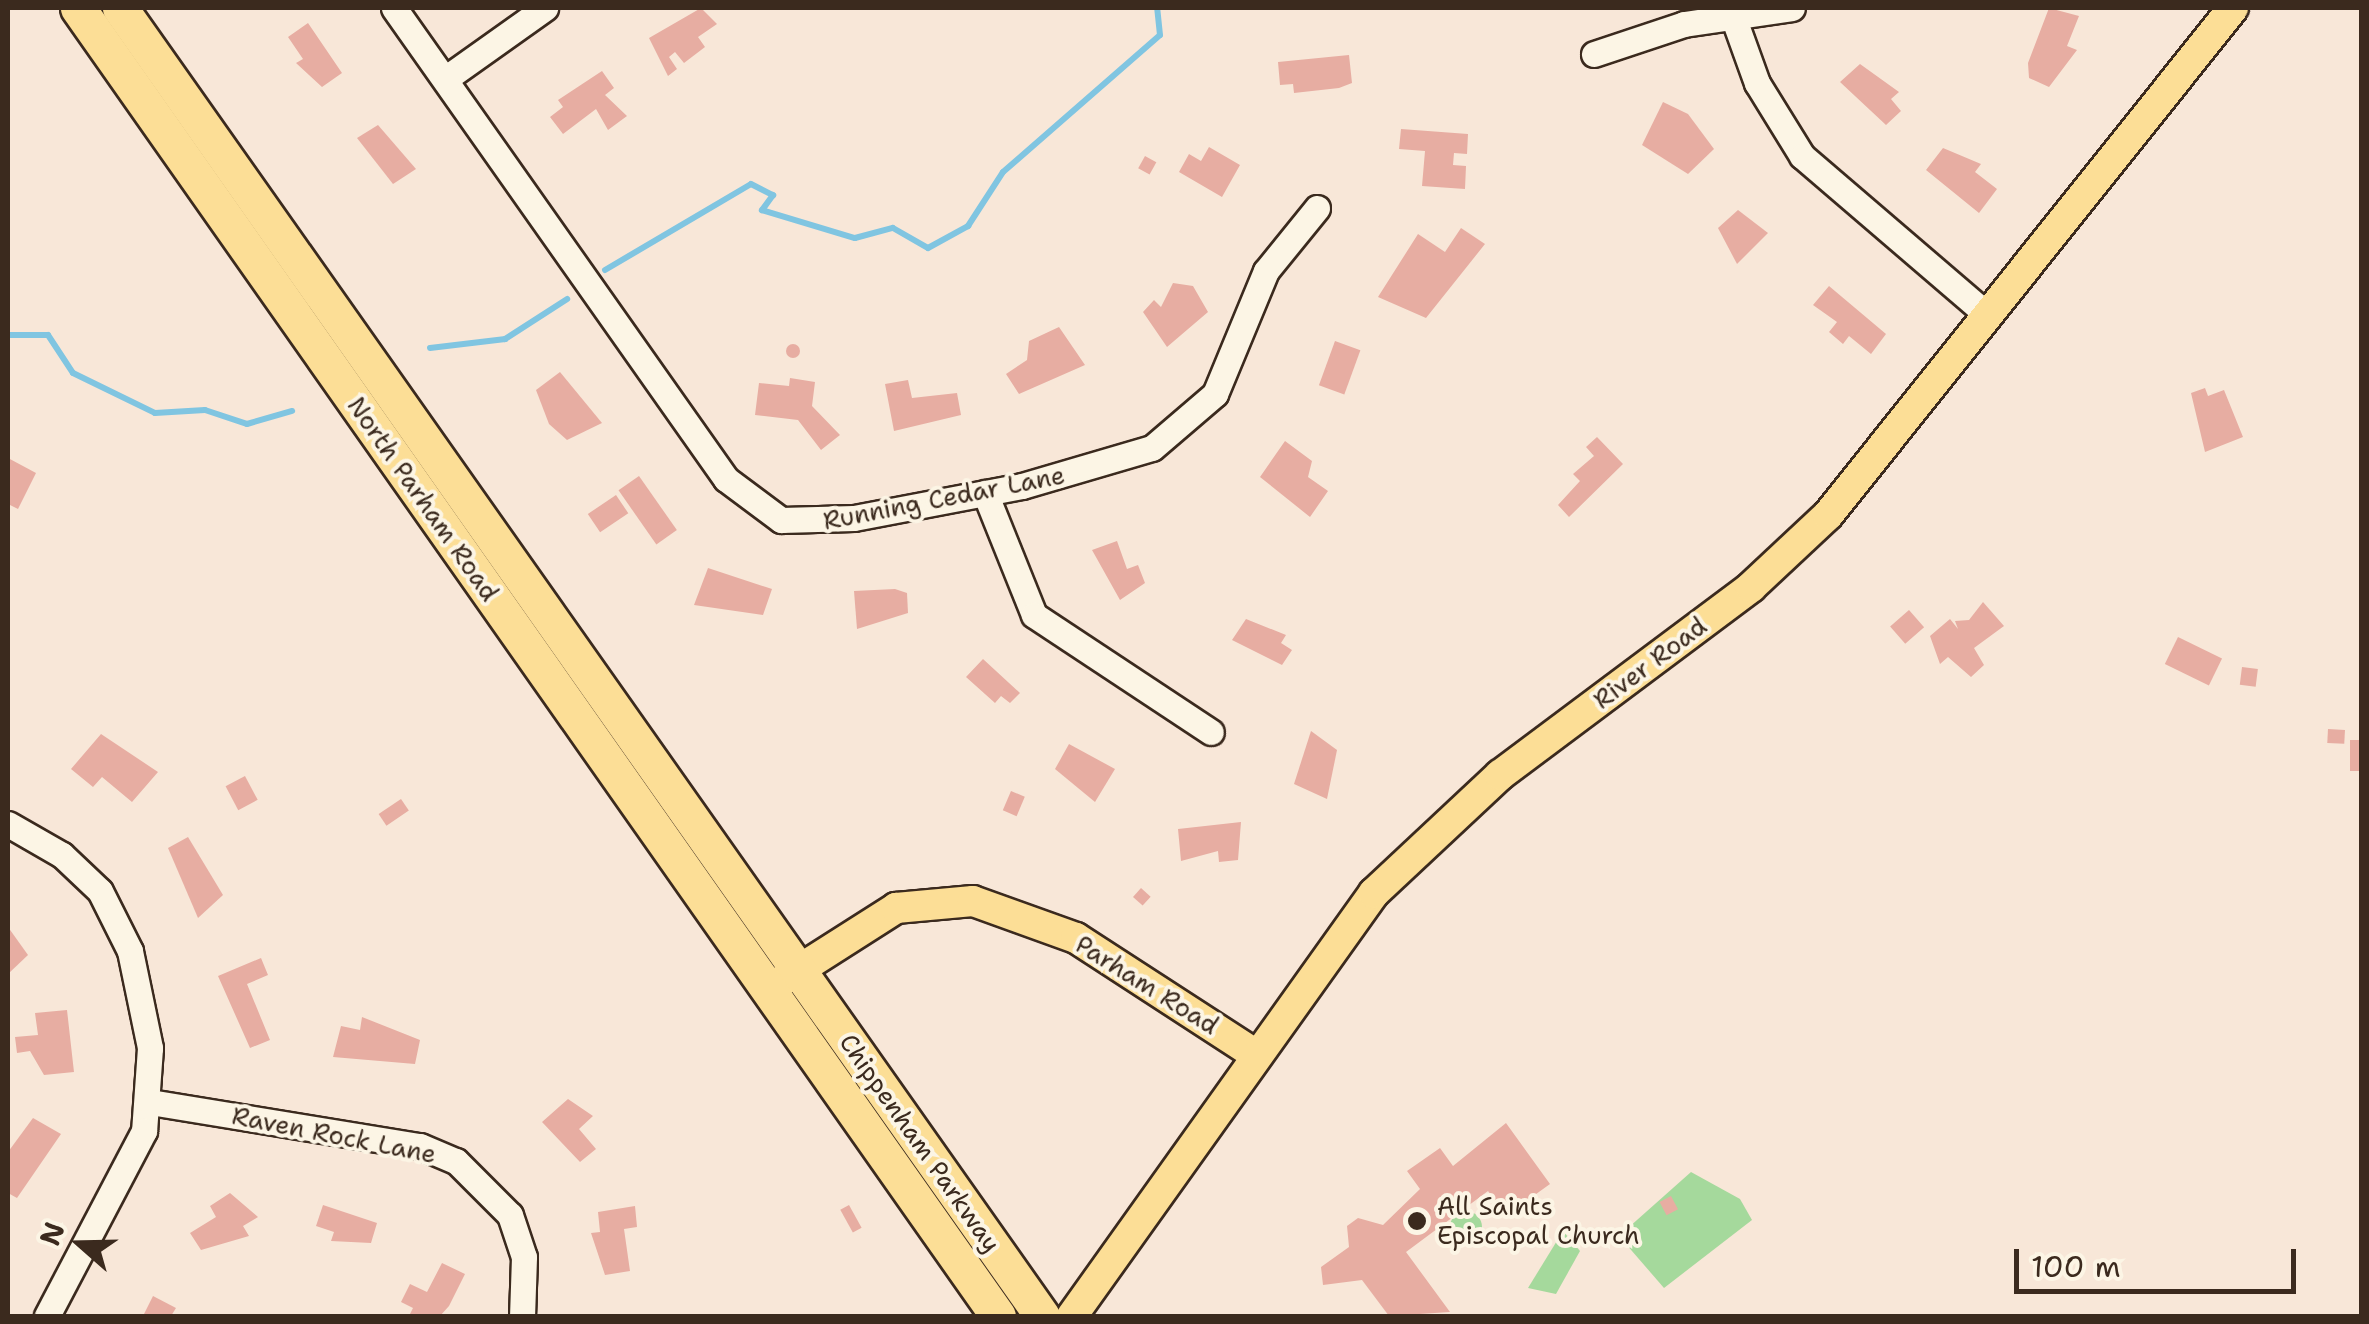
<!DOCTYPE html>
<html>
<head>
<meta charset="utf-8">
<style>
  body { margin:0 }
  #map { position:relative; width:2369px; height:1324px; overflow:hidden; background:#f8e7d8; font-family:"Shantell Sans",sans-serif }
  div>[style] { position:absolute }
  [style*='--x'] { left:calc(var(--x)*1px); top:calc(var(--y)*1px); width:calc(var(--w)*1px); rotate:calc(var(--a)*1deg) }
  .green>* { inset:0; background:#a5d99c }
  .round { border-radius:50% }
  .stream>* { height:6px; margin:-3px; padding:0 3px; transform-origin:3px; border-radius:3px; background:#80c5e1 }
  .building>* { inset:0; background:#e7ada2; transform-origin:0 0 }
  .roads { filter:drop-shadow(2px 0 #3b2a1e) drop-shadow(-2px 0 #3b2a1e) drop-shadow(0 2px #3b2a1e) drop-shadow(0 -2px #3b2a1e) }
  .minor>* { height:25px; margin:-12.5px; padding:0 12.5px; transform-origin:12.5px; border-radius:12.5px; background:#fcf5e5 }
  .major>* { height:30px; margin:-15px; padding:0 15px; transform-origin:15px; border-radius:15px; background:#fcde96 }
  .highway>* { height:35px; margin:-17.5px; padding:0 17.5px; transform-origin:17.5px; border-radius:17.5px; background:#fcde96 }
  .dots>* { width:28px; height:28px; translate:-50% -50%; box-sizing:border-box; border:5px solid #fcf5e5; border-radius:50% }
  span { translate:-50% -50%; white-space:nowrap; text-align:center; line-height:1.15; -webkit-text-stroke:8px #fcf5e5; paint-order:stroke }
  .street-label { font-size:25px; color:#3b2a1e }
  .poi-label { font-size:25px; color:#3b2a1e }
  .left { translate:0 -50%; text-align:left }
  .frame { position:absolute; inset:0; border:10px solid #3b2a1e; pointer-events:none }
  .north { position:absolute; left:30px; top:1194px; width:100px; height:100px; -webkit-text-stroke:8px #fcf5e5; paint-order:stroke; rotate:290deg; font-size:28px; font-weight:700; line-height:40px; text-align:center; color:#3b2a1e }
  .north::after { content:''; display:block; margin:auto; width:35px; height:45px; background:#3b2a1e; clip-path:polygon(50% 0,100% 100%,50% 72%,0 100%) }
  .scale { position:absolute; left:2014px; top:1249px; width:282px; height:45px; box-sizing:border-box; border:5px solid #3b2a1e; border-top:0; padding-left:12px; font-size:30px; line-height:35px; white-space:nowrap; color:#3b2a1e; -webkit-text-stroke:8px #fcf5e5; paint-order:stroke }
</style>
</head>
<body>
<div id="map">
  <div class="green">
    <div style="clip-path:polygon(1691px 1172px,1740px 1199px,1752px 1220px,1664px 1288px,1619px 1236px)"></div>
    <div class="round" style="left:1450px;top:1211px;width:32px;height:32px"></div>
    <div style="clip-path:polygon(1563px 1231px,1580px 1251px,1556px 1294px,1528px 1288px)"></div>
  </div>
  <div class="stream">
    <div style="--x:605;--y:270;--w:169;--a:-30.5"></div>
    <div style="--x:751;--y:184;--w:25;--a:27"></div>
    <div style="--x:773;--y:195;--w:19;--a:126"></div>
    <div style="--x:762;--y:210;--w:97;--a:16.8"></div>
    <div style="--x:855;--y:238;--w:39;--a:-15"></div>
    <div style="--x:893;--y:228;--w:40;--a:29.7"></div>
    <div style="--x:928;--y:248;--w:46;--a:-28.8"></div>
    <div style="--x:968;--y:226;--w:64;--a:-57.1"></div>
    <div style="--x:1003;--y:172;--w:208;--a:-41.1"></div>
    <div style="--x:1160;--y:35;--w:27;--a:-96"></div>
    <div style="--x:8;--y:335;--w:40;--a:0"></div>
    <div style="--x:48;--y:335;--w:45;--a:56.7"></div>
    <div style="--x:73;--y:373;--w:91;--a:26"></div>
    <div style="--x:155;--y:413;--w:50;--a:-3.4"></div>
    <div style="--x:205;--y:410;--w:44;--a:18.4"></div>
    <div style="--x:247;--y:424;--w:47;--a:-16.1"></div>
    <div style="--x:430;--y:348;--w:76;--a:-6.8"></div>
    <div style="--x:505;--y:339;--w:74;--a:-32.8"></div>
  </div>
  <div class="building">
    <div style="clip-path:polygon(701px 8px,717px 24px,698px 37px,705px 47px,684px 63px,675px 52px,669px 57px,677px 69px,668px 76px,649px 38px)"></div>
    <div style="clip-path:polygon(2049px 8px,2079px 16px,2067px 46px,2077px 50px,2049px 87px,2029px 78px,2028px 63px)"></div>
    <div style="clip-path:polygon(308px 23px,342px 73px,322px 87px,296px 63px,303px 59px,288px 37px)"></div>
    <div style="clip-path:polygon(1349px 55px,1352px 83px,1339px 88px,1294px 93px,1293px 84px,1280px 85px,1278px 62px)"></div>
    <div style="clip-path:polygon(1860px 64px,1899px 92px,1891px 99px,1901px 111px,1886px 125px,1840px 82px)"></div>
    <div style="clip-path:polygon(602px 71px,614px 88px,605px 95px,627px 116px,608px 130px,596px 109px,563px 134px,550px 117px,563px 107px,558px 100px)"></div>
    <div style="clip-path:polygon(1663px 102px,1688px 114px,1714px 149px,1688px 174px,1642px 145px)"></div>
    <div style="clip-path:polygon(378px 125px,416px 169px,393px 184px,357px 138px)"></div>
    <div style="clip-path:polygon(1401px 129px,1468px 134px,1467px 154px,1454px 153px,1453px 165px,1466px 166px,1465px 189px,1422px 186px,1425px 151px,1399px 149px)"></div>
    <div style="clip-path:polygon(1209px 147px,1240px 165px,1222px 197px,1179px 172px,1189px 154px,1201px 161px)"></div>
    <div style="clip-path:polygon(1943px 148px,1981px 164px,1975px 172px,1997px 189px,1979px 213px,1926px 170px)"></div>
    <div style="left:1145px;top:156px;width:13px;height:14px;rotate:29deg"></div>
    <div style="clip-path:polygon(1738px 210px,1768px 233px,1737px 264px,1718px 228px)"></div>
    <div style="clip-path:polygon(1461px 228px,1485px 244px,1426px 318px,1378px 297px,1418px 234px,1445px 252px)"></div>
    <div style="clip-path:polygon(1173px 283px,1193px 286px,1208px 312px,1167px 347px,1143px 312px,1154px 300px,1161px 307px)"></div>
    <div style="clip-path:polygon(1829px 286px,1886px 334px,1871px 354px,1849px 336px,1843px 344px,1829px 332px,1837px 322px,1813px 305px)"></div>
    <div style="clip-path:polygon(1059px 327px,1085px 365px,1019px 394px,1006px 374px,1027px 360px,1029px 341px)"></div>
    <div style="left:1335px;top:341px;width:27px;height:47px;rotate:20deg"></div>
    <div class="round" style="left:786px;top:344px;width:14px;height:14px"></div>
    <div style="clip-path:polygon(560px 372px,602px 423px,567px 440px,549px 424px,536px 390px)"></div>
    <div style="clip-path:polygon(790px 378px,815px 382px,812px 406px,840px 435px,821px 450px,798px 420px,755px 415px,759px 383px,789px 386px)"></div>
    <div style="clip-path:polygon(908px 380px,912px 398px,957px 393px,961px 415px,894px 431px,885px 384px)"></div>
    <div style="clip-path:polygon(2205px 388px,2208px 396px,2224px 390px,2243px 437px,2205px 452px,2191px 393px)"></div>
    <div style="clip-path:polygon(1597px 437px,1623px 464px,1569px 517px,1558px 505px,1580px 481px,1573px 474px,1594px 456px,1586px 447px)"></div>
    <div style="clip-path:polygon(1285px 441px,1312px 461px,1308px 477px,1328px 491px,1310px 517px,1260px 477px)"></div>
    <div style="clip-path:polygon(8px 458px,36px 473px,18px 509px,8px 504px)"></div>
    <div style="left:639px;top:476px;width:66px;height:25px;rotate:55deg"></div>
    <div style="left:616px;top:495px;width:22px;height:34px;rotate:56deg"></div>
    <div style="clip-path:polygon(1117px 541px,1127px 569px,1138px 565px,1145px 583px,1120px 600px,1092px 550px)"></div>
    <div style="clip-path:polygon(708px 568px,772px 589px,763px 615px,694px 605px)"></div>
    <div style="clip-path:polygon(895px 589px,907px 593px,908px 613px,857px 629px,854px 591px)"></div>
    <div style="clip-path:polygon(1983px 602px,2004px 626px,1974px 648px,1984px 665px,1971px 677px,1948px 657px,1940px 664px,1930px 636px,1950px 619px,1958px 629px,1955px 621px,1969px 620px)"></div>
    <div style="left:1909px;top:610px;width:23px;height:25px;rotate:49deg"></div>
    <div style="clip-path:polygon(1246px 619px,1286px 635px,1281px 643px,1292px 650px,1282px 665px,1232px 640px)"></div>
    <div style="left:2178px;top:637px;width:49px;height:30px;rotate:26deg"></div>
    <div style="clip-path:polygon(983px 659px,1020px 693px,1010px 703px,1001px 696px,995px 703px,966px 677px)"></div>
    <div style="left:2242px;top:667px;width:16px;height:18px;rotate:7deg"></div>
    <div style="left:2328px;top:729px;width:17px;height:14px;rotate:3deg"></div>
    <div style="clip-path:polygon(1311px 731px,1337px 750px,1327px 799px,1294px 784px)"></div>
    <div style="clip-path:polygon(101px 734px,158px 772px,132px 802px,102px 777px,93px 787px,71px 769px)"></div>
    <div style="left:2350px;top:740px;width:12px;height:31px"></div>
    <div style="clip-path:polygon(1069px 744px,1115px 769px,1095px 802px,1055px 769px)"></div>
    <div style="left:245px;top:776px;width:27px;height:22px;rotate:62deg"></div>
    <div style="left:1011px;top:791px;width:15px;height:21px;rotate:23deg"></div>
    <div style="left:401px;top:799px;width:14px;height:27px;rotate:56deg"></div>
    <div style="clip-path:polygon(1241px 822px,1238px 860px,1219px 862px,1218px 851px,1181px 861px,1178px 829px)"></div>
    <div style="clip-path:polygon(188px 837px,223px 895px,198px 918px,168px 848px)"></div>
    <div style="left:1141px;top:888px;width:13px;height:12px;rotate:42deg"></div>
    <div style="clip-path:polygon(8px 927px,28px 955px,8px 974px)"></div>
    <div style="clip-path:polygon(261px 958px,268px 975px,247px 984px,270px 1040px,250px 1048px,218px 976px)"></div>
    <div style="clip-path:polygon(67px 1010px,74px 1072px,44px 1075px,30px 1051px,17px 1053px,15px 1037px,38px 1035px,35px 1013px)"></div>
    <div style="clip-path:polygon(362px 1017px,420px 1040px,415px 1064px,333px 1057px,341px 1026px,360px 1030px)"></div>
    <div style="clip-path:polygon(568px 1099px,593px 1116px,579px 1129px,596px 1149px,580px 1162px,542px 1122px)"></div>
    <div style="clip-path:polygon(33px 1118px,61px 1134px,17px 1198px,8px 1193px,8px 1152px)"></div>
    <div style="clip-path:polygon(1506px 1123px,1550px 1184px,1521px 1205px,1515px 1195px,1500px 1207px,1488px 1191px,1406px 1252px,1450px 1312px,1389px 1316px,1362px 1280px,1323px 1285px,1321px 1267px,1349px 1247px,1347px 1226px,1358px 1218px,1383px 1225px,1420px 1189px,1407px 1171px,1440px 1148px,1453px 1166px)"></div>
    <div style="clip-path:polygon(230px 1193px,258px 1217px,243px 1226px,249px 1236px,201px 1250px,190px 1233px,216px 1217px,210px 1206px)"></div>
    <div style="left:1671px;top:1196px;width:15px;height:13px;rotate:62deg"></div>
    <div style="clip-path:polygon(323px 1205px,377px 1223px,371px 1243px,331px 1241px,334px 1232px,316px 1226px)"></div>
    <div style="left:849px;top:1205px;width:26px;height:10px;rotate:61deg"></div>
    <div style="clip-path:polygon(635px 1206px,637px 1227px,624px 1229px,630px 1271px,605px 1275px,591px 1233px,600px 1232px,598px 1212px)"></div>
    <div style="clip-path:polygon(442px 1263px,465px 1274px,449px 1306px,440px 1316px,409px 1316px,413px 1308px,401px 1302px,410px 1284px,427px 1292px)"></div>
    <div style="clip-path:polygon(153px 1296px,176px 1308px,171px 1316px,143px 1316px)"></div>
  </div>
  <div class="roads">
    <div class="minor">
      <div style="--x:394;--y:8;--w:576;--a:54.82"></div>
      <div style="--x:726;--y:479;--w:69;--a:36.7"></div>
      <div style="--x:781;--y:520;--w:73;--a:-1.6"></div>
      <div style="--x:854;--y:518;--w:171;--a:-10.8"></div>
      <div style="--x:1022;--y:486;--w:135;--a:-16.3"></div>
      <div style="--x:1152;--y:448;--w:83;--a:-40.6"></div>
      <div style="--x:1215;--y:394;--w:133;--a:-67.5"></div>
      <div style="--x:1266;--y:271;--w:81;--a:-51"></div>
      <div style="--x:1730;--y:8;--w:80;--a:70.2"></div>
      <div style="--x:1757;--y:83;--w:86;--a:58.3"></div>
      <div style="--x:1802;--y:156;--w:246;--a:40.6"></div>
      <div style="--x:1594;--y:54;--w:95;--a:-18.4"></div>
      <div style="--x:1684;--y:24;--w:109;--a:-8.4"></div>
      <div style="--x:445;--y:79;--w:123;--a:-35.4"></div>
      <div style="--x:985;--y:493;--w:131;--a:68.1"></div>
      <div style="--x:1034;--y:615;--w:212;--a:33.5"></div>
      <div style="--x:8;--y:824;--w:62;--a:29.9"></div>
      <div style="--x:62;--y:855;--w:52;--a:43.5"></div>
      <div style="--x:100;--y:891;--w:67;--a:63.4"></div>
      <div style="--x:130;--y:951;--w:99;--a:78.3"></div>
      <div style="--x:150;--y:1048;--w:83;--a:94.1"></div>
      <div style="--x:144;--y:1131;--w:209;--a:117.7"></div>
      <div style="--x:150;--y:1102;--w:274;--a:9.3"></div>
      <div style="--x:420;--y:1146;--w:39;--a:23"></div>
      <div style="--x:456;--y:1161;--w:76;--a:45"></div>
      <div style="--x:510;--y:1215;--w:44;--a:71.6"></div>
      <div style="--x:524;--y:1257;--w:59;--a:91.9"></div>
    </div>
    <div class="major">
      <div style="--x:780;--y:982;--w:138;--a:-32.5"></div>
      <div style="--x:896;--y:908;--w:77;--a:-5.2"></div>
      <div style="--x:973;--y:901;--w:109;--a:19.8"></div>
      <div style="--x:1076;--y:938;--w:211;--a:33"></div>
      <div style="--x:1072;--y:1316;--w:520;--a:-54.48"></div>
      <div style="--x:1374;--y:893;--w:173;--a:-43.1"></div>
      <div style="--x:1500;--y:775;--w:314;--a:-36.8"></div>
      <div style="--x:1751;--y:587;--w:105;--a:-43.1"></div>
      <div style="--x:1828;--y:515;--w:649;--a:-51.38"></div>
    </div>
    <div class="highway">
      <div style="--x:78;--y:8;--w:1599;--a:54.88"></div>
      <div style="--x:120;--y:8;--w:1600;--a:54.82"></div>
    </div>
  </div>
  <div class="dots">
    <div style="left:1417px;top:1221px;background:#3b2a1e"></div>
  </div>
  <div class="street-label">
    <span style="left:944px;top:498px;rotate:-11deg">Running Cedar Lane</span>
    <span style="left:423px;top:499px;rotate:55deg">North Parham Road</span>
    <span style="left:1650px;top:663px;rotate:-37deg">River Road</span>
    <span style="left:1147px;top:985px;rotate:32deg">Parham Road</span>
    <span style="left:334px;top:1135px;rotate:11deg">Raven Rock Lane</span>
    <span style="left:920px;top:1143px;rotate:55deg">Chippenham Parkway</span>
  </div>
  <div class="poi-label">
    <span class="left" style="left:1437px;top:1221px">All Saints<br>Episcopal Church</span>
  </div>
  <div class="frame"></div>
  <div class="north">N</div>
  <div class="scale">100 m</div>
</div>
</body>
</html>
